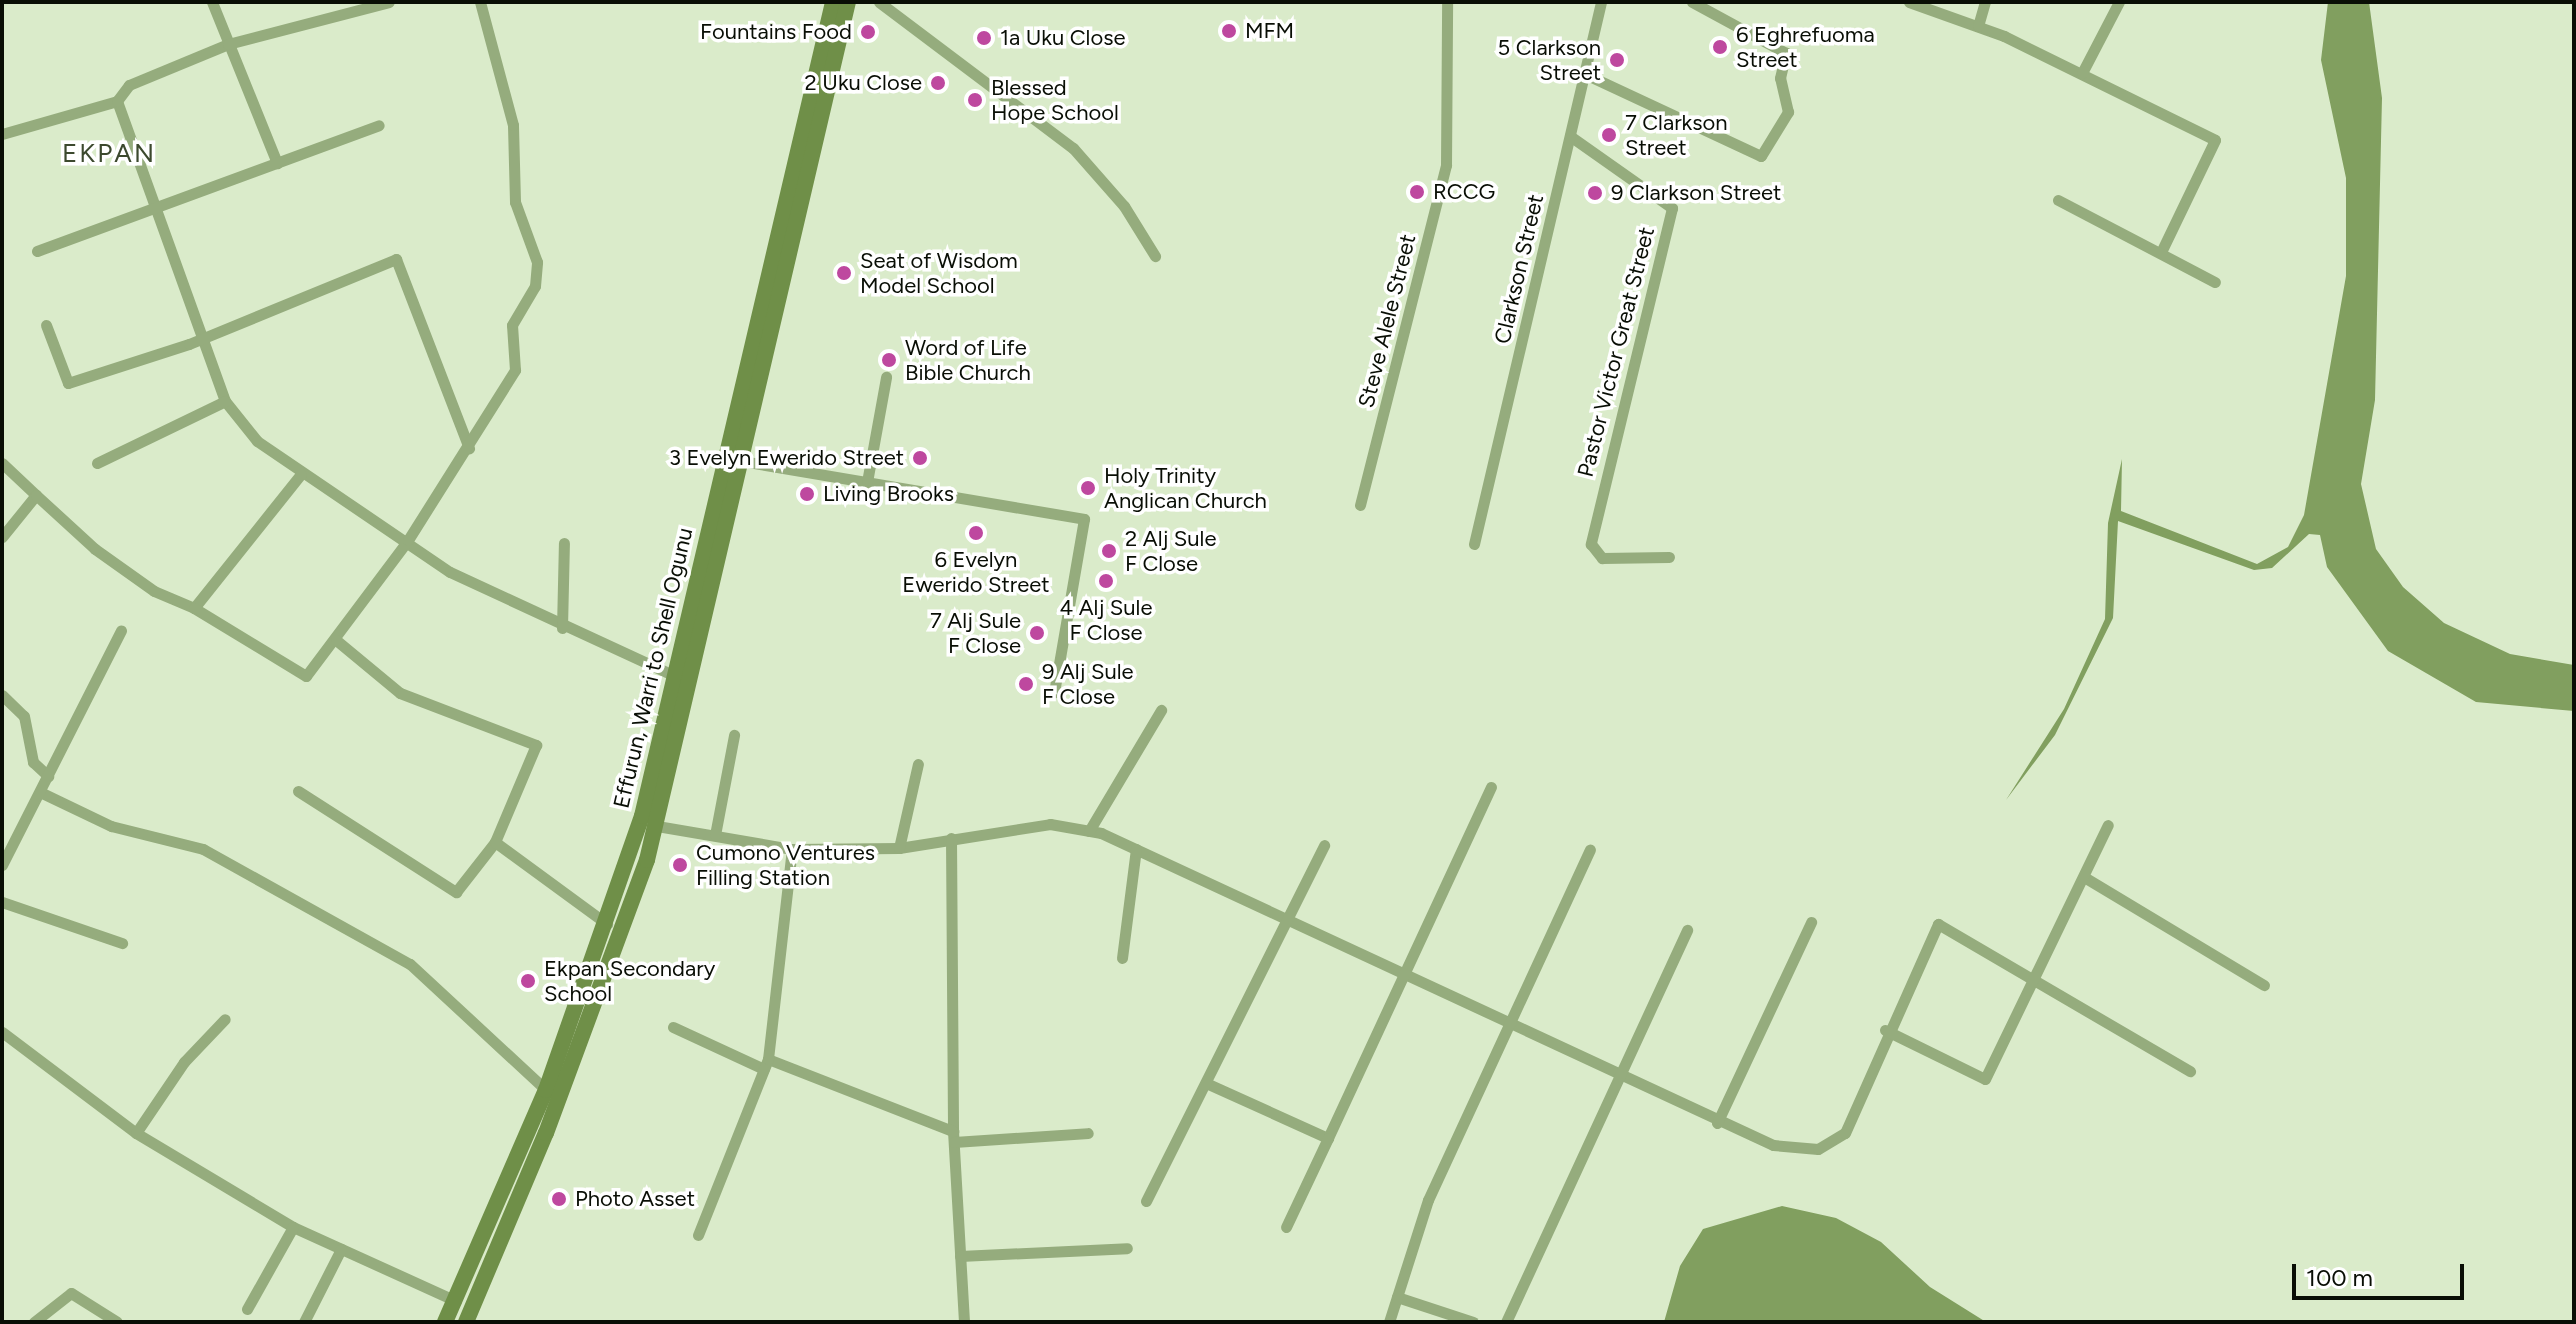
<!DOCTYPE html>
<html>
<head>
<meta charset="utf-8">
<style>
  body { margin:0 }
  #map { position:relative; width:2576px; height:1324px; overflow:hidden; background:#daebca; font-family:Figtree,sans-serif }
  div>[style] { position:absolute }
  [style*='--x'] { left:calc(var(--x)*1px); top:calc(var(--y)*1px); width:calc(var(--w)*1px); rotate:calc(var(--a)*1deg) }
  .water>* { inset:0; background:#819f5f }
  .minor>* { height:11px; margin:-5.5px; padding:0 5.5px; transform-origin:5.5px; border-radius:5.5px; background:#95ac7d }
  .secondary>* { height:16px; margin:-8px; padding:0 8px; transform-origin:8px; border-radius:8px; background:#6f8f48 }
  .dots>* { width:22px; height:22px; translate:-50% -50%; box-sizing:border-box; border:4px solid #fff; border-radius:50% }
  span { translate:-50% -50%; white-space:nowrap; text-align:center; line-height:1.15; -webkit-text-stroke:7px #fff; paint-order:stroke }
  .poi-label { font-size:22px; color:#090e05 }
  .left { translate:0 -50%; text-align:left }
  .right { translate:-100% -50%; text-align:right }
  .street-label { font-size:22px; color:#090e05 }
  .quarter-label { font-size:26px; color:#3c492e; letter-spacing:2px }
  .frame { position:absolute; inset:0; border:4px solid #090e05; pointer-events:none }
  .scale { position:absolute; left:2292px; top:1264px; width:172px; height:36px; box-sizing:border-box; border:4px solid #090e05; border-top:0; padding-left:10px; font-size:24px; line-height:28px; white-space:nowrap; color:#090e05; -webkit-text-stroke:6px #fff; paint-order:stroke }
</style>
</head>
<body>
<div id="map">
  <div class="water">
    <div style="clip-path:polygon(2328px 2px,2369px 2px,2382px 98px,2375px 400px,2361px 484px,2376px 549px,2403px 587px,2444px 623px,2510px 654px,2574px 665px,2574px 711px,2476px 702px,2388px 651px,2327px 567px,2320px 535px,2309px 534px,2272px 568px,2254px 570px,2118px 521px,2113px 618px,2055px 735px,2006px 800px,2064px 709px,2105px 619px,2108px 523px,2122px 459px,2121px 511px,2257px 564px,2288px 547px,2304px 515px,2346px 276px,2346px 178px,2321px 60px)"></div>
    <div style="clip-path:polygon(1782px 1206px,1836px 1218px,1881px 1242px,1930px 1287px,1986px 1322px,1664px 1322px,1680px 1266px,1703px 1229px)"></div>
  </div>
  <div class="minor">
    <div style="--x:212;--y:2;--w:174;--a:68"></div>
    <div style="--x:879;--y:2;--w:243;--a:37"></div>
    <div style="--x:1073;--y:148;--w:77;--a:48.7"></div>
    <div style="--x:1124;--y:206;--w:59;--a:58.2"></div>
    <div style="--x:1909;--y:2;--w:101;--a:19.7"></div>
    <div style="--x:2004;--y:36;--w:235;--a:26.2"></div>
    <div style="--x:2215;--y:140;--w:122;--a:115.7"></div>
    <div style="--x:1978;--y:26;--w:25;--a:-74"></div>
    <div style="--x:2082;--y:73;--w:80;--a:-62.5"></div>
    <div style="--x:1585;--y:74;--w:194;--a:25"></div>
    <div style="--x:1761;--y:156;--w:52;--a:-58.5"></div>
    <div style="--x:1788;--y:112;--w:35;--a:-103"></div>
    <div style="--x:1780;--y:78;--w:26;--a:-77"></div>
    <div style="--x:1786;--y:53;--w:107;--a:-151.5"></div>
    <div style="--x:117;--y:101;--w:319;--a:70.2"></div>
    <div style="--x:225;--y:401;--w:51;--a:51.3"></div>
    <div style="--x:257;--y:441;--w:233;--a:34.2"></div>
    <div style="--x:450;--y:572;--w:246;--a:24.8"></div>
    <div style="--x:2;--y:134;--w:120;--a:-16"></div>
    <div style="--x:117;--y:101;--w:20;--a:-53"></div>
    <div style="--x:129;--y:85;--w:107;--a:-22.5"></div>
    <div style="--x:228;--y:44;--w:166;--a:-14.6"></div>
    <div style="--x:1570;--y:136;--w:125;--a:35.2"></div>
    <div style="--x:1672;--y:208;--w:346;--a:103.6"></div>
    <div style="--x:1591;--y:544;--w:18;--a:52"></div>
    <div style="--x:1602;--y:558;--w:67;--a:-0.9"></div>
    <div style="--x:2058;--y:200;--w:177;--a:27.6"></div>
    <div style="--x:37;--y:251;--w:364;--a:-20.2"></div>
    <div style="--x:46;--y:325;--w:62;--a:69.2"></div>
    <div style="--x:68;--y:383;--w:127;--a:-17.9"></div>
    <div style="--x:189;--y:344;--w:224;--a:-22.3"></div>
    <div style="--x:396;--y:259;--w:203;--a:68.9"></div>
    <div style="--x:742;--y:461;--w:347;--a:9.6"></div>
    <div style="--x:1084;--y:519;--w:176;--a:99.8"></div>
    <div style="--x:2;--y:463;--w:47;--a:43.3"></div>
    <div style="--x:97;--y:463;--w:142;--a:-25.8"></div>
    <div style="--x:867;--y:482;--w:107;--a:-79.7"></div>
    <div style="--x:1360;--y:505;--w:351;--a:-75.8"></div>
    <div style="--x:1446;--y:165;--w:163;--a:-89.6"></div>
    <div style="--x:2;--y:537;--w:54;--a:-51"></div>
    <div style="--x:36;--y:495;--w:80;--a:42.5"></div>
    <div style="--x:95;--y:549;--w:72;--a:35.4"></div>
    <div style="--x:154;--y:591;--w:43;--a:23"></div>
    <div style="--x:194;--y:608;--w:171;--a:-51.4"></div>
    <div style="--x:1474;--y:544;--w:557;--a:-76.81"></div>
    <div style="--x:194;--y:608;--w:131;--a:31.3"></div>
    <div style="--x:306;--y:676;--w:170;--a:-53.1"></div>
    <div style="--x:408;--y:540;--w:201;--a:-57.8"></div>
    <div style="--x:515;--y:370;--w:45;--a:-93.8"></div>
    <div style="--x:512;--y:325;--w:45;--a:-59.5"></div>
    <div style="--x:535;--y:286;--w:24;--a:-85"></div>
    <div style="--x:537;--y:262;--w:64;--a:-110.1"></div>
    <div style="--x:515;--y:202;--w:77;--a:-91.5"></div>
    <div style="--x:513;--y:125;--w:127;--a:-105"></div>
    <div style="--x:562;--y:628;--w:85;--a:-88.7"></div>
    <div style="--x:336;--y:640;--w:83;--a:39.6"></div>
    <div style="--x:400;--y:693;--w:146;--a:20.9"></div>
    <div style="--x:536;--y:745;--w:105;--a:112.9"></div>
    <div style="--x:2;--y:695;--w:30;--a:44"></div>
    <div style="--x:24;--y:716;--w:47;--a:78.9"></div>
    <div style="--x:33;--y:762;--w:21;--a:43"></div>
    <div style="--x:298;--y:791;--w:188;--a:32.6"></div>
    <div style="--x:456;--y:892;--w:63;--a:-52"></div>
    <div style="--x:495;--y:842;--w:139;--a:36.2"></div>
    <div style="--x:40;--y:792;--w:79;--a:25.6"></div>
    <div style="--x:111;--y:826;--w:95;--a:14"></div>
    <div style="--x:203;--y:849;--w:237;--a:29.1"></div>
    <div style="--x:410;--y:964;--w:185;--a:42.8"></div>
    <div style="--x:657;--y:826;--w:137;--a:9.7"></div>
    <div style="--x:792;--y:849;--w:107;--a:-0.5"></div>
    <div style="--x:899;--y:848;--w:153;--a:-9"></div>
    <div style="--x:1050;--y:824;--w:52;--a:10"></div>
    <div style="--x:1101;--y:833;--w:741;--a:24.9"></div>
    <div style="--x:1773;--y:1145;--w:45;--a:5.1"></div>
    <div style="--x:1818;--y:1149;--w:31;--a:-31"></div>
    <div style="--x:1845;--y:1133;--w:229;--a:-66"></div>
    <div style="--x:1938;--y:924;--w:292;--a:30.3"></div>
    <div style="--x:1089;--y:831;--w:141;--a:-59.2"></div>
    <div style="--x:715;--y:835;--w:102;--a:-79.2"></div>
    <div style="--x:951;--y:838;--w:293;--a:89.6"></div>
    <div style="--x:953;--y:1131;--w:189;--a:86.7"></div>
    <div style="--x:899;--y:848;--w:86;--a:-77.3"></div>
    <div style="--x:2;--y:865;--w:263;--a:-63.1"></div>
    <div style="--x:2084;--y:877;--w:210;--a:31"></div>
    <div style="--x:2;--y:902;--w:127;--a:18.9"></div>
    <div style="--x:1122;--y:958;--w:110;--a:-82.7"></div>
    <div style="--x:673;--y:1027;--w:100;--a:24.8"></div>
    <div style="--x:1885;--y:1030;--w:111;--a:26.1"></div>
    <div style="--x:1985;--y:1079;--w:282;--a:-64.2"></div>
    <div style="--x:2;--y:1032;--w:168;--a:37"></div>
    <div style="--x:136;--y:1133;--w:183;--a:30.9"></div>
    <div style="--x:293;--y:1227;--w:179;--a:24.4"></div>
    <div style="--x:768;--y:1059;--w:199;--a:21.3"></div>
    <div style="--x:1206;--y:1083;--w:134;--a:24.3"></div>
    <div style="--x:1328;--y:1138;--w:387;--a:-65.1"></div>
    <div style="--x:1717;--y:1123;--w:222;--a:-64.9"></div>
    <div style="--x:136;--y:1133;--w:86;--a:-55.9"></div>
    <div style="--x:184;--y:1062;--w:59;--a:-46.4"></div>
    <div style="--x:954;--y:1142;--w:134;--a:-3.8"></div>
    <div style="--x:1146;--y:1201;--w:398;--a:-63.4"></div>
    <div style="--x:1286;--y:1227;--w:98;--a:-64.7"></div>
    <div style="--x:698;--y:1235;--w:189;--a:-68.3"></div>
    <div style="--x:768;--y:1059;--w:211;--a:-83.5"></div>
    <div style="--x:960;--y:1256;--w:167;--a:-2.7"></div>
    <div style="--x:1397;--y:1297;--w:80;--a:18.2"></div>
    <div style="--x:247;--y:1309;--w:94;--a:-60.7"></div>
    <div style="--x:34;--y:1322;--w:47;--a:-38.1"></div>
    <div style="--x:71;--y:1293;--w:54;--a:32.2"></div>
    <div style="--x:304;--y:1322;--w:82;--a:-63.1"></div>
    <div style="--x:1389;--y:1322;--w:128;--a:-72.3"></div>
    <div style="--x:1428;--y:1200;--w:386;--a:-65.2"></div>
    <div style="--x:1506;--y:1322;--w:432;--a:-65.2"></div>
  </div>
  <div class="secondary">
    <div style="--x:445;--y:1322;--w:253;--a:-66.5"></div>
    <div style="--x:546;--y:1090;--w:290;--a:-70.7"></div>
    <div style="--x:642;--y:816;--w:836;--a:-76.79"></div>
    <div style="--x:466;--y:1322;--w:205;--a:-67.1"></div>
    <div style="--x:546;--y:1133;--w:291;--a:-69.7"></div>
    <div style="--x:647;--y:860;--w:881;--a:-76.82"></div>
  </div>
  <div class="dots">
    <div style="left:1229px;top:31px;background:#be489f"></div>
    <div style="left:868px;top:32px;background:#be489f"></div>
    <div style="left:984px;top:38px;background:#be489f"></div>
    <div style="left:1720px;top:47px;background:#be489f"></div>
    <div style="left:1617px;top:60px;background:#be489f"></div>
    <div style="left:938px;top:83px;background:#be489f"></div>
    <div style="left:975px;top:100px;background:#be489f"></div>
    <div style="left:1609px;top:135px;background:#be489f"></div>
    <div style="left:1417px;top:192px;background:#be489f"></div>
    <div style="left:1595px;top:193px;background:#be489f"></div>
    <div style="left:844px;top:273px;background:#be489f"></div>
    <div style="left:889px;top:360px;background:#be489f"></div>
    <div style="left:920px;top:458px;background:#be489f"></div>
    <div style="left:1088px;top:488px;background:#be489f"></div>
    <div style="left:807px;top:494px;background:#be489f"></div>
    <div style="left:976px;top:533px;background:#be489f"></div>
    <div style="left:1109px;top:551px;background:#be489f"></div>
    <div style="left:1106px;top:581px;background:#be489f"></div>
    <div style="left:1037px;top:633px;background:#be489f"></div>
    <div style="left:1026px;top:684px;background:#be489f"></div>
    <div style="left:680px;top:865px;background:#be489f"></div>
    <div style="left:528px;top:981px;background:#be489f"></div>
    <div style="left:559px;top:1199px;background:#be489f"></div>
  </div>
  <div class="poi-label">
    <span class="left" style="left:1245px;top:31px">MFM</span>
    <span class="right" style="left:852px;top:32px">Fountains Food</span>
    <span class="left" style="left:1736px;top:47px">6 Eghrefuoma<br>Street</span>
    <span class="left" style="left:1000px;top:38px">1a Uku Close</span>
    <span class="right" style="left:1601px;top:60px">5 Clarkson<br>Street</span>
    <span class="right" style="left:922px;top:83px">2 Uku Close</span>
    <span class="left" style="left:991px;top:100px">Blessed<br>Hope School</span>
    <span class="left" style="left:1625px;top:135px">7 Clarkson<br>Street</span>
    <span class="left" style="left:1433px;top:192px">RCCG</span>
    <span class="left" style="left:1611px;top:193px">9 Clarkson Street</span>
    <span class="left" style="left:860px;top:273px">Seat of Wisdom<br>Model School</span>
    <span class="left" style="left:905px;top:360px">Word of Life<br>Bible Church</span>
    <span class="right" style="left:904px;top:458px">3 Evelyn Ewerido Street</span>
    <span class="left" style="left:1104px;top:488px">Holy Trinity<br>Anglican Church</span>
    <span class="left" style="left:823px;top:494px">Living Brooks</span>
    <span class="left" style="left:1125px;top:551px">2 Alj Sule<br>F Close</span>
    <span style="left:976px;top:572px">6 Evelyn<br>Ewerido Street</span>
    <span style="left:1106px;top:620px">4 Alj Sule<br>F Close</span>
    <span class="right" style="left:1021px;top:633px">7 Alj Sule<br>F Close</span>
    <span class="left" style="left:1042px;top:684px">9 Alj Sule<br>F Close</span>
    <span class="left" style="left:696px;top:865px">Cumono Ventures<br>Filling Station</span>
    <span class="left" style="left:544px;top:981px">Ekpan Secondary<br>School</span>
    <span class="left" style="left:575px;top:1199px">Photo Asset</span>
  </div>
  <div class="street-label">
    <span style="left:1519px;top:269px;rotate:-77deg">Clarkson Street</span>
    <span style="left:1387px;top:321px;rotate:-76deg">Steve Alele Street</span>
    <span style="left:1616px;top:352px;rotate:-76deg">Pastor Victor Great Street</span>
    <span style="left:653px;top:668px;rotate:-77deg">Effurun, Warri to Shell Ogunu</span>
  </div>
  <div class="quarter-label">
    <span style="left:109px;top:154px">EKPAN</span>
  </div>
  <div class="frame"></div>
  <div class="scale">100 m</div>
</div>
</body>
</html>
